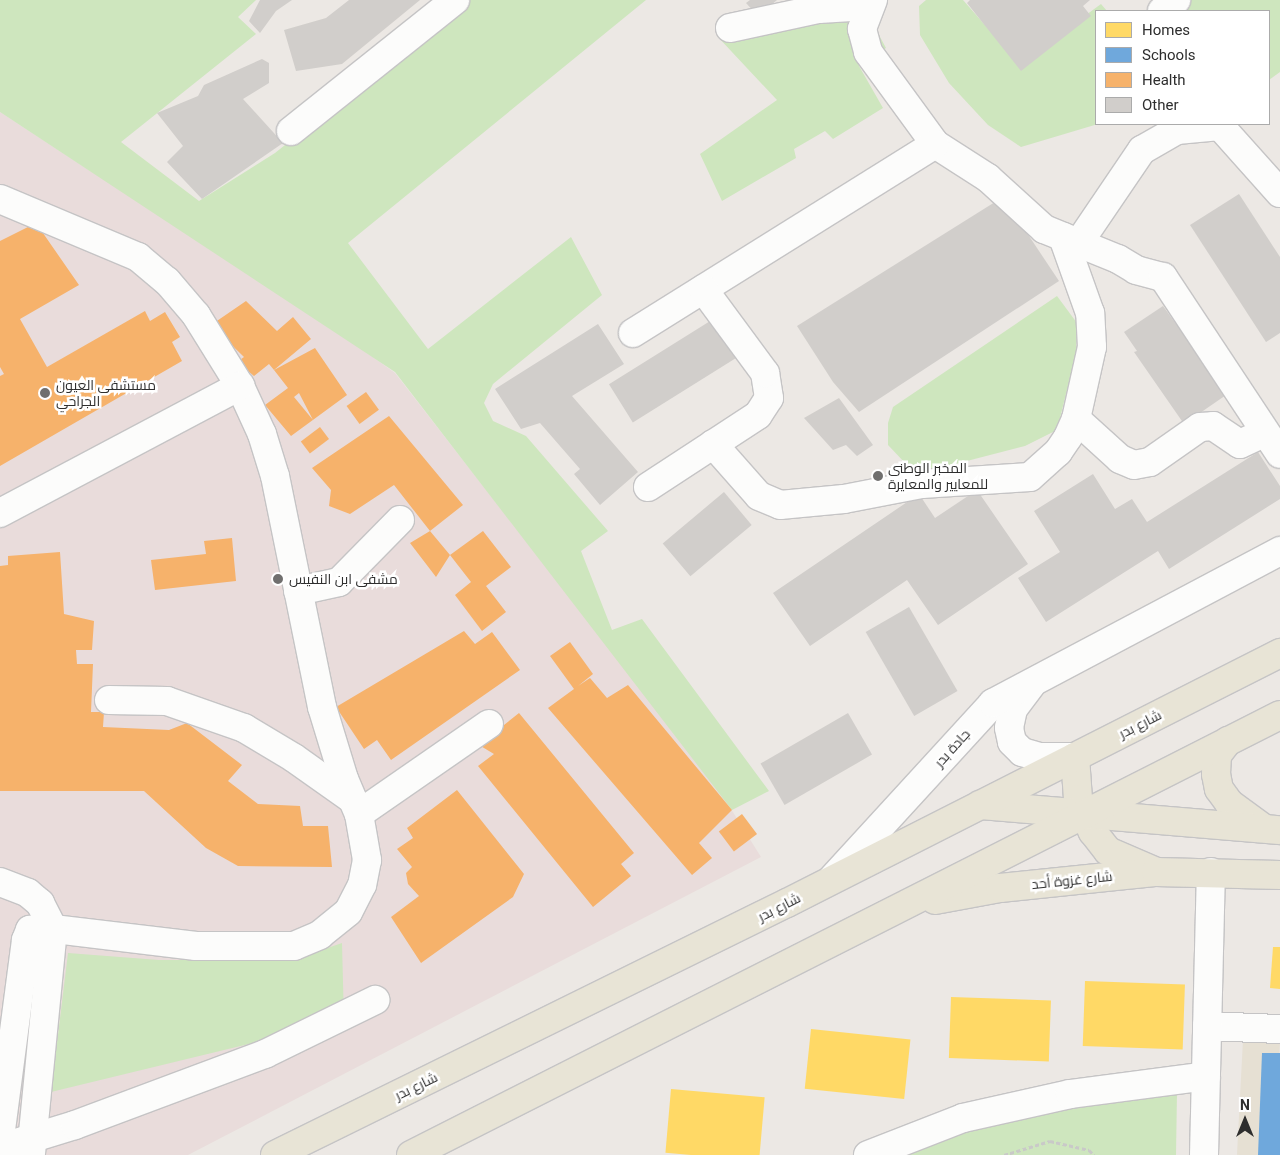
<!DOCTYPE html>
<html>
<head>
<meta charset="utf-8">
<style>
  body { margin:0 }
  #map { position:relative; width:1280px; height:1155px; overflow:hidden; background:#ece8e4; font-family:Roboto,Cairo,sans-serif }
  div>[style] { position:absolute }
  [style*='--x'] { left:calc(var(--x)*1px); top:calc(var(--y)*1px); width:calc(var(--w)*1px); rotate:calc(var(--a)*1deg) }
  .education>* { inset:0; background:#e6e0d3; transform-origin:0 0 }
  .medical>* { inset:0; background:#e9dcdb }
  .green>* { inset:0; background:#cee6be }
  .homes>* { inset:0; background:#ffd966; transform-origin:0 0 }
  .schools>* { inset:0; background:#6fa8dc }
  .health>* { inset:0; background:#f6b26b; transform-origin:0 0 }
  .building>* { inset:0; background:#d1cecb; transform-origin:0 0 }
  .path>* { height:3px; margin-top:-1.5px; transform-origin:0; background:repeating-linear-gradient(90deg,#c9c9c8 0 4px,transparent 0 6.5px) }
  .roads { filter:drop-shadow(1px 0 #c5c4c5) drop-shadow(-1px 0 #c5c4c5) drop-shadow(0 1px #c5c4c5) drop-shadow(0 -1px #c5c4c5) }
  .minor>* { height:28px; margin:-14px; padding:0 14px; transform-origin:14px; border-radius:14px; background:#fcfcfb }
  .major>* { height:28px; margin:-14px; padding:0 14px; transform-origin:14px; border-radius:14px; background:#e8e4d6 }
  .dots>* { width:14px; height:14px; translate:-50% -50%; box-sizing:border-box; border:2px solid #fff; border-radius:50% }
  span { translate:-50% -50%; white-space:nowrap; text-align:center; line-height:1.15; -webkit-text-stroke:5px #fff; paint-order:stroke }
  .poi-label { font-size:14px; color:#2e2e2e }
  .left { translate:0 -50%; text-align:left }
  .street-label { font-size:14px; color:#2e2e2e }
  .legend { position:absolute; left:1095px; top:10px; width:175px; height:115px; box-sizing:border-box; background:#fff; border:1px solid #ababab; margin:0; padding:6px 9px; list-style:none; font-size:15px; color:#2e2e2e }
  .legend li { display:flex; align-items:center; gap:10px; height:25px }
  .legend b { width:25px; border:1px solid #ababab }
  .north { position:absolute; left:1220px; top:1095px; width:50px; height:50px; -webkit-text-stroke:4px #fff; paint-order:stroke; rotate:0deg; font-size:14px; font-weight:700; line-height:20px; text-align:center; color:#2e2e2e }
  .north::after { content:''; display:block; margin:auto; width:18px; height:22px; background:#2e2e2e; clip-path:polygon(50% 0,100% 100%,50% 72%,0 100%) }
</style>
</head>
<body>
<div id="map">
  <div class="education">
    <div style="left:1243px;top:1040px;width:37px;height:115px;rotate:3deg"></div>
  </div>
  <div class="medical">
    <div style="clip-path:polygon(0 112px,87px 169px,194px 229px,395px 373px,716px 785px,761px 857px,188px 1155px,0 1155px)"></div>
  </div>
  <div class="green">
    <div style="clip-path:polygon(0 0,256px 0,238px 17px,256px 34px,121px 142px,199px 201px,275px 153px,467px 0,646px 0,348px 243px,428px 349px,571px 237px,602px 295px,493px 384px,484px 403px,493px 421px,526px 436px,608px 531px,581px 551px,612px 630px,642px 619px,769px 791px,732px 810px,395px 372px,0 112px)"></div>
    <div style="clip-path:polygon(926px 0,963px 0,1019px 64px,1101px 4px,1107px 11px,1096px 11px,1098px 124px,1021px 147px,988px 125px,949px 83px,920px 35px,919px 6px)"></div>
    <div style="clip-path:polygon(1182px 0,1280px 0,1280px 72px,1269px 80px,1269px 11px,1167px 11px)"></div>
    <div style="clip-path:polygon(866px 11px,886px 48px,859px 66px,883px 108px,833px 139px,825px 131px,794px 149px,796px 158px,722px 201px,700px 154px,777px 100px,717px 36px)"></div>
    <div style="clip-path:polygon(1057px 296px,1077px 323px,1076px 354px,1057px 430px,1025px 446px,936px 469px,906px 464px,888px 445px,888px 423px,893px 407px)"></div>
    <div style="clip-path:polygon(342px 943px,344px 1021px,51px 1092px,68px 953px,159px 960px,226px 960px,316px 952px)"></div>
    <div style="clip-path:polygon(1177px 1093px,1176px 1155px,897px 1155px,941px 1137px,1045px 1111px)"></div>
  </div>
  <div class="homes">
    <div style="clip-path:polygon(1273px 947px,1280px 947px,1280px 989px,1270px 988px)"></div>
    <div style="left:1085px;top:981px;width:100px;height:65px;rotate:2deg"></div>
    <div style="left:951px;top:997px;width:100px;height:61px;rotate:2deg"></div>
    <div style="left:811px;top:1029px;width:100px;height:60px;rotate:6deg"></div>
    <div style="left:671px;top:1089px;width:94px;height:64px;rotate:5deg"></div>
  </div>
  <div class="schools">
    <div style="clip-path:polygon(1262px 1053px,1280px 1053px,1280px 1155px,1258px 1155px)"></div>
  </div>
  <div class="health">
    <div style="clip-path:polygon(36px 223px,79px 285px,20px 319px,47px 367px,145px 311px,150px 321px,165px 312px,180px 337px,172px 342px,182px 361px,0 466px,0 376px,4px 374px,0 367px,0 241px)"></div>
    <div style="clip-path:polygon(246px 301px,277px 331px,293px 317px,311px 339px,274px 370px,269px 364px,254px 376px,237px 362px,244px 357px,211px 325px)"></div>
    <div style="clip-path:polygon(evenodd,315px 348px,347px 395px,291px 436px,265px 405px,288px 388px,274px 370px,315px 348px,299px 393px,313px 420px,294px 397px,299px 393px)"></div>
    <div style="left:366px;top:392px;width:22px;height:24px;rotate:54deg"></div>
    <div style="clip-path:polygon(389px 416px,463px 505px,430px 531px,450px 555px,483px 531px,511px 567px,486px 586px,506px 612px,482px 631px,455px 595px,471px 582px,450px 555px,436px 577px,410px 543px,430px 531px,394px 485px,350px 514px,329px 506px,331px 490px,312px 468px)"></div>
    <div style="left:320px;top:427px;width:15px;height:24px;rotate:53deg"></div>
    <div style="clip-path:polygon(232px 538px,236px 581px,155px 590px,151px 560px,206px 554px,204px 541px)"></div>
    <div style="clip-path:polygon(60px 552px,64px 614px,94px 621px,92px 650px,76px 650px,77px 664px,93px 664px,91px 712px,104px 712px,103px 727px,169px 730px,187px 723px,242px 765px,228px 781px,258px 804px,300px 806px,303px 826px,328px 826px,332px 867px,238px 866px,206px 848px,144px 791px,0 791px,0 566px,8px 565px,8px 556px)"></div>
    <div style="clip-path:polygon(464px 631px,475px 644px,492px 632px,520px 670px,391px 760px,377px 740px,364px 749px,336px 707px)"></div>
    <div style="clip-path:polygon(570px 642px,593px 674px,578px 686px,590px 678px,607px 698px,628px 685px,732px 810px,699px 843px,712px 858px,692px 875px,548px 708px,574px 689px,550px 656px)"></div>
    <div style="clip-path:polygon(519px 713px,634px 853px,621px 864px,631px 876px,593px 907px,478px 766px,494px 754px,479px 745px)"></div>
    <div style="clip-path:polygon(457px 790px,524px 874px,513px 897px,421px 963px,391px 917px,419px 896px,408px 884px,406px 873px,412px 867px,397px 849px,413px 838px,407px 828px)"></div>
    <div style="left:742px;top:814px;width:25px;height:29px;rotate:53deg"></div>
  </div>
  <div class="building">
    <div style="clip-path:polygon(260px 0,292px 0,276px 11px,260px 33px,249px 21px)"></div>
    <div style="clip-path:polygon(349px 0,420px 0,342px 64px,296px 71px,284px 30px,326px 18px)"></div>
    <div style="clip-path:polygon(750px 0,777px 0,758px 16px,746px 3px)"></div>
    <div style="clip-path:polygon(970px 0,1090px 0,1083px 6px,1091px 16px,1021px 71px,967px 3px)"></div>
    <div style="clip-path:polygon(262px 59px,269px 63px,269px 83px,243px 99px,283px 143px,202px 199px,167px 162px,183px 146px,157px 113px,198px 96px,204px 85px)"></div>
    <div style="clip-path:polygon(1239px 194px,1280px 257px,1280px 333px,1266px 342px,1190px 225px)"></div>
    <div style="clip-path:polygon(1003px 197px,1059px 281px,859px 412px,833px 382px,797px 326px)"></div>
    <div style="clip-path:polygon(1163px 306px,1176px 324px,1180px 321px,1229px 393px,1184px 424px,1134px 352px,1137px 351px,1124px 332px)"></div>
    <div style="left:715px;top:318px;width:45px;height:125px;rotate:58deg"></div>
    <div style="clip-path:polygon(598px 324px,624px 364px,572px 396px,638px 472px,600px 505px,574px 474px,580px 469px,540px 423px,521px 429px,495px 389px)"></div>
    <div style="clip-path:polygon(839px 398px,873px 445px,857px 456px,846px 445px,833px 450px,804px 418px)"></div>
    <div style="clip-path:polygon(1258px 452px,1280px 486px,1280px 499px,1169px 569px,1158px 551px,1046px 622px,1018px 578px,1060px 552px,1034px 511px,1093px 474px,1115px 509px,1132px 499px,1147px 522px)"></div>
    <div style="clip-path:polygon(977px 490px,1028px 564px,938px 625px,907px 580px,810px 646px,773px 593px,919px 494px,935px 518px)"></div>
    <div style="left:724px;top:492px;width:43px;height:80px;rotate:50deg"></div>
    <div style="left:909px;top:607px;width:97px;height:50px;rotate:60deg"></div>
    <div style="left:848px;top:713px;width:48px;height:101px;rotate:60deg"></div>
  </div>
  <div class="path">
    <div style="--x:1004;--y:1155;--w:48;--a:-16.9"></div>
    <div style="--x:1050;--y:1141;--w:40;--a:13"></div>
    <div style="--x:1089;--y:1150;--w:7;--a:45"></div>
  </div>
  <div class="roads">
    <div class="minor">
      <div style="--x:873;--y:0;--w:31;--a:111"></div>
      <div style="--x:862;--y:29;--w:24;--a:75"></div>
      <div style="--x:868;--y:52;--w:114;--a:53.9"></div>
      <div style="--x:935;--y:144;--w:63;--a:32.7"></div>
      <div style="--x:988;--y:178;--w:76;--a:42.3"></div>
      <div style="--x:1044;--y:229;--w:80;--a:22.1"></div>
      <div style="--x:1118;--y:259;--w:21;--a:31"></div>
      <div style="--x:1136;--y:270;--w:28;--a:15"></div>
      <div style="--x:1163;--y:277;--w:212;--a:56.5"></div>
      <div style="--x:1162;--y:11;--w:18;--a:-38"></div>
      <div style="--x:730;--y:28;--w:91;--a:-12.1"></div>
      <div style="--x:819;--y:9;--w:49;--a:-3.5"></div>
      <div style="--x:291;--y:131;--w:210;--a:-38.6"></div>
      <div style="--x:0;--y:199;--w:150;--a:22.8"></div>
      <div style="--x:138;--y:257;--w:38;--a:40"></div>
      <div style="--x:167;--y:281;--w:45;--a:49.5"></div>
      <div style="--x:196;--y:315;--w:84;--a:58.2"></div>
      <div style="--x:240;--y:386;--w:53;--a:65.4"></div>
      <div style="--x:262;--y:434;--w:44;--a:72.8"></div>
      <div style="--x:275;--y:476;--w:236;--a:78.5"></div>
      <div style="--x:322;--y:707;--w:75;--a:73"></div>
      <div style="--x:344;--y:779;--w:38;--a:67"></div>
      <div style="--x:359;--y:814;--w:47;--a:80.1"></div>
      <div style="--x:367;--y:860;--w:25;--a:101"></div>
      <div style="--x:362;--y:885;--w:30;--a:117"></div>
      <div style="--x:348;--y:912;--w:36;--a:141"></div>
      <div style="--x:320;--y:935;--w:28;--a:157"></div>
      <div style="--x:294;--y:946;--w:98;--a:180"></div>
      <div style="--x:196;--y:946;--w:144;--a:-173.2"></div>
      <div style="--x:53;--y:929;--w:23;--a:178"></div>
      <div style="--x:30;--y:930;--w:11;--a:112"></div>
      <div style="--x:26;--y:940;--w:200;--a:97.5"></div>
      <div style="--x:1078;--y:244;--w:114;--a:-55.8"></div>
      <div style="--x:1142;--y:150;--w:40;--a:-29.7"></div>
      <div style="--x:1177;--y:130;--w:43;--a:-5.3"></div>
      <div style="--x:1220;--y:126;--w:90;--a:48.2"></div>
      <div style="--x:633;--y:333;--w:356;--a:-32"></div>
      <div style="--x:1076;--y:419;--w:59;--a:42.3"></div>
      <div style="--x:1120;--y:459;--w:15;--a:23"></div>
      <div style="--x:1134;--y:465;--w:16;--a:-11"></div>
      <div style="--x:1150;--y:462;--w:61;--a:-35"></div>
      <div style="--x:1200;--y:427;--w:13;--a:-4"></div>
      <div style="--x:1213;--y:426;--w:32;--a:34"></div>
      <div style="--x:1240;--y:444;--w:26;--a:-25"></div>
      <div style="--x:713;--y:444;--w:69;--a:48.5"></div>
      <div style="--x:759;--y:496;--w:23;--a:23"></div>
      <div style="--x:780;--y:505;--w:64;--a:-5.4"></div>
      <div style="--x:844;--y:499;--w:79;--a:-10.9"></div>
      <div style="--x:922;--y:484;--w:108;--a:-3.7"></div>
      <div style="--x:1030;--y:477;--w:38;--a:-42"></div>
      <div style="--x:1058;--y:452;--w:18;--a:-56"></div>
      <div style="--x:1068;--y:437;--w:20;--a:-66"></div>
      <div style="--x:1076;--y:419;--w:74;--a:-77.5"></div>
      <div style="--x:1092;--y:347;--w:34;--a:-93"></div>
      <div style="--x:1090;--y:313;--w:81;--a:-109.6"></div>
      <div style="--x:648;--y:487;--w:131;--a:-33.2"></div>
      <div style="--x:758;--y:415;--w:20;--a:-57"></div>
      <div style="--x:769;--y:398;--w:25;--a:-99"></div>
      <div style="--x:765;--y:373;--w:104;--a:-126.4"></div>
      <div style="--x:0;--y:513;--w:272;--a:-27.9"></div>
      <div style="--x:298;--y:591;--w:42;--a:-12.4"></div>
      <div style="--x:339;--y:582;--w:87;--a:-45.5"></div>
      <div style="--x:1031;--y:685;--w:30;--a:127"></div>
      <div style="--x:1013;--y:709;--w:19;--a:102"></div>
      <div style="--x:1009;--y:728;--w:14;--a:78"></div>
      <div style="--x:1012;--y:742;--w:14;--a:45"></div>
      <div style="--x:1022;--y:752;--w:19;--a:16"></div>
      <div style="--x:1040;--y:757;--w:35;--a:0"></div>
      <div style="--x:109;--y:700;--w:58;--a:1"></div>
      <div style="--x:167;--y:701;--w:82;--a:19.3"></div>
      <div style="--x:244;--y:728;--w:58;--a:31"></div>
      <div style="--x:294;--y:758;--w:72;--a:35.4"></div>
      <div style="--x:359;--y:814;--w:158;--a:-34.7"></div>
      <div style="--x:832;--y:879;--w:239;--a:-47.5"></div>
      <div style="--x:993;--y:703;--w:325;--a:-27.9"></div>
      <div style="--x:0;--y:882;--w:30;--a:21"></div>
      <div style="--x:28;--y:893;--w:16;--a:40"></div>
      <div style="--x:40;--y:903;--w:29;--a:63"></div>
      <div style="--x:53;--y:929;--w:227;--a:95.6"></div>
      <div style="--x:1207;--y:1026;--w:73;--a:2.4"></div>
      <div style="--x:0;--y:1148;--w:78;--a:-17"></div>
      <div style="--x:75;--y:1125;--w:203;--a:-20.5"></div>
      <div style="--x:265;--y:1054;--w:123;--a:-26.1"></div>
      <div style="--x:868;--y:1155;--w:102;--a:-21.3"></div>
      <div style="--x:963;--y:1118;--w:110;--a:-12.6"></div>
      <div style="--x:1070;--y:1094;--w:137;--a:-7.5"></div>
      <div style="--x:1204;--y:1155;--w:283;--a:-88.6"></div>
    </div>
    <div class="major">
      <div style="--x:1228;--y:741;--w:18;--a:128"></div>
      <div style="--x:1217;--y:755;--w:19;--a:93"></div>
      <div style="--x:1216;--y:774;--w:15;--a:79"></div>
      <div style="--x:1219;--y:789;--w:17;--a:54"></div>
      <div style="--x:1229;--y:803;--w:42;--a:36.3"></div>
      <div style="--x:1075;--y:757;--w:42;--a:85.9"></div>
      <div style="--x:1078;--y:799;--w:36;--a:66"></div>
      <div style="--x:1093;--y:832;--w:24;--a:52"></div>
      <div style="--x:1108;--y:851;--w:50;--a:23.5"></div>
      <div style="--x:980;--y:805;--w:301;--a:4.8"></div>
      <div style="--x:935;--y:900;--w:66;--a:-10.5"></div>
      <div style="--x:1000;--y:888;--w:157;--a:-5.9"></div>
      <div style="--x:1156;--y:872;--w:124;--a:1.4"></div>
      <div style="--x:275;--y:1155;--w:571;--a:-26.21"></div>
      <div style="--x:787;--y:903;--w:553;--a:-26.89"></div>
      <div style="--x:411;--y:1155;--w:974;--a:-26.85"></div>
    </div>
  </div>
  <div class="dots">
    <div style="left:45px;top:393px;background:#706f6e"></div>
    <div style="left:878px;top:476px;background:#706f6e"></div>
    <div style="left:278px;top:579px;background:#706f6e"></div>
  </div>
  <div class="poi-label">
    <span class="left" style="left:56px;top:393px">مستشفى العيون<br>الجراحي</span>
    <span class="left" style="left:888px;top:476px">المخبر الوطني<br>للمعايير والمعايرة</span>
    <span class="left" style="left:289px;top:579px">مشفى ابن النفيس</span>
  </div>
  <div class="street-label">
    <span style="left:1140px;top:724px;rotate:-27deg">شارع بدر</span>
    <span style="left:952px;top:748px;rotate:-48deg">جادة بدر</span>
    <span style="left:1072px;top:880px;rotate:-6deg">شارع غزوة أحد</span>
    <span style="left:779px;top:907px;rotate:-27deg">شارع بدر</span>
    <span style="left:416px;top:1086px;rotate:-26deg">شارع بدر</span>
  </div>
  <ul class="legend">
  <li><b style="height:14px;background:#ffd966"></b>Homes</li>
  <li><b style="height:14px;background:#6fa8dc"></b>Schools</li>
  <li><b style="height:14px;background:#f6b26b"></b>Health</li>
  <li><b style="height:14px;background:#d1cecb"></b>Other</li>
  </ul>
  <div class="north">N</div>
</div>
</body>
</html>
